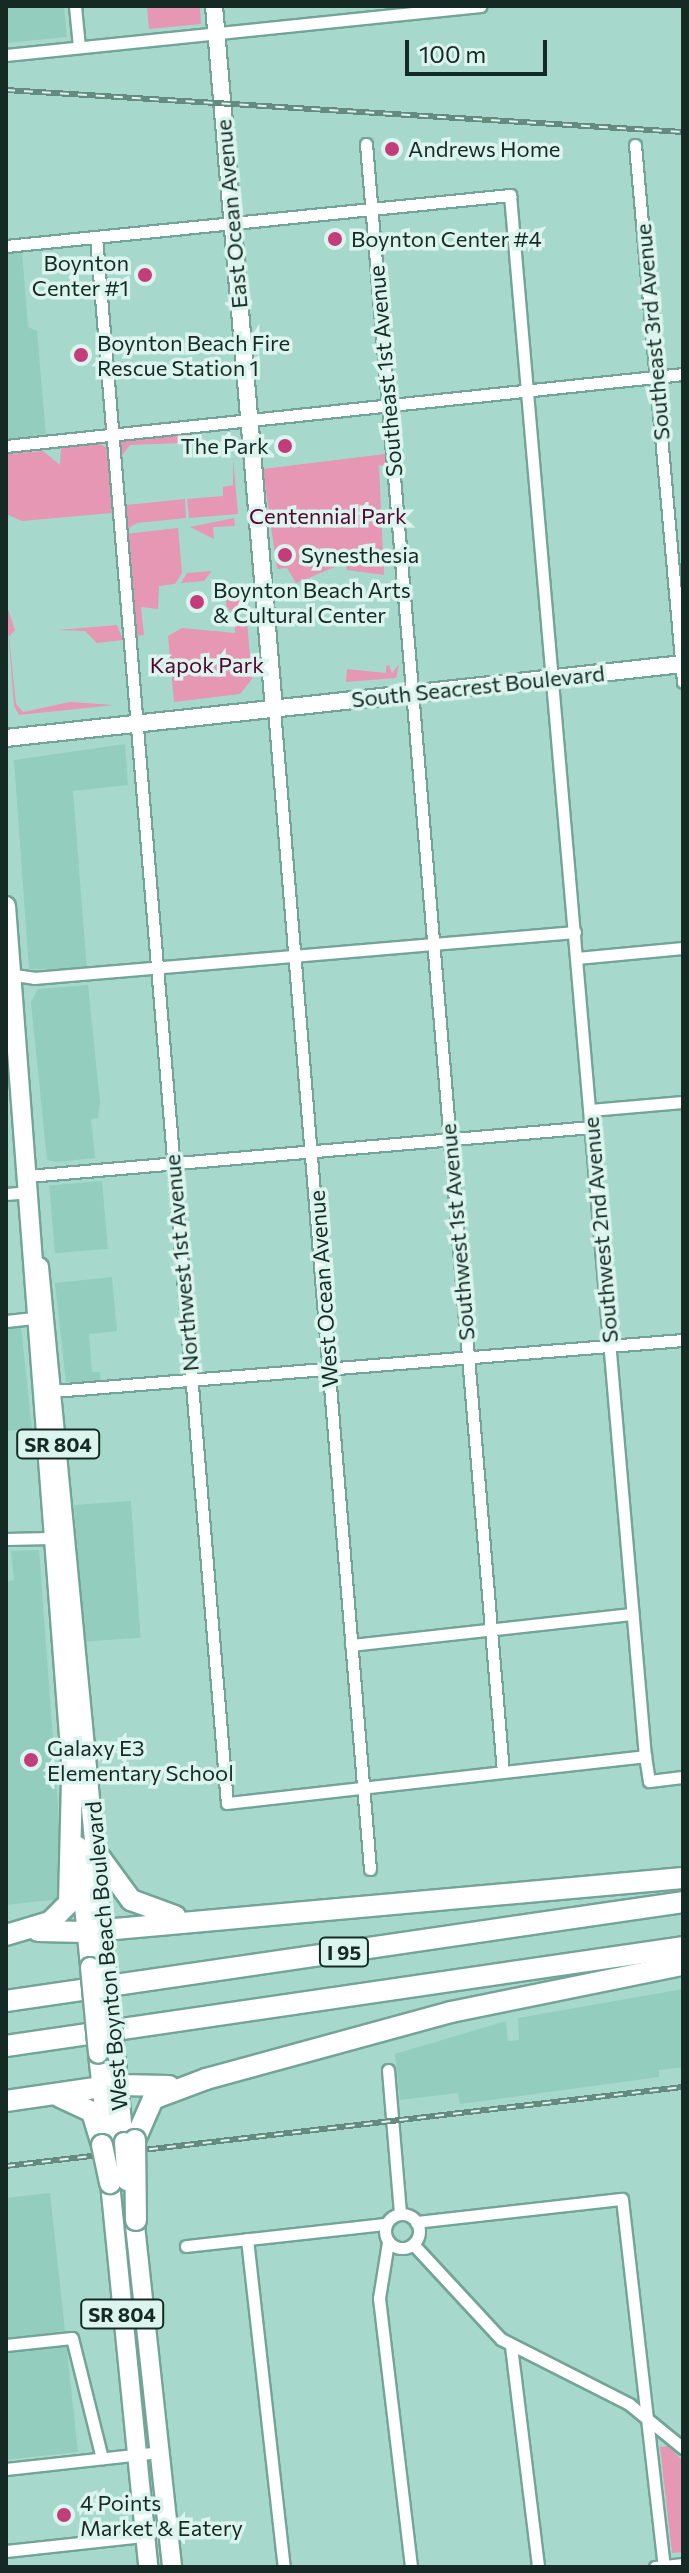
<!DOCTYPE html>
<html>
<head>
<meta charset="utf-8">
<style>
  body { margin:0 }
  #map { position:relative; width:689px; height:2573px; overflow:hidden; background:#a6d9cb; font-family:Commissioner,sans-serif }
  div>[style] { position:absolute }
  [style*='--x'] { left:calc(var(--x)*1px); top:calc(var(--y)*1px); width:calc(var(--w)*1px); rotate:calc(var(--a)*1deg) }
  .built>* { inset:0; background:#92cdbe; transform-origin:0 0 }
  .green>* { inset:0; background:#e697b3 }
  .round { border-radius:50% }
  .roads { filter:drop-shadow(2px 0 #73a497) drop-shadow(-2px 0 #73a497) drop-shadow(0 2px #73a497) drop-shadow(0 -2px #73a497) }
  .street>* { height:11px; margin:-5.5px; padding:0 5.5px; transform-origin:5.5px; border-radius:5.5px; background:#fff }
  .street>.ring { margin:-5.5px; padding:0; box-sizing:content-box; background:none; border:11px solid #fff; border-radius:50% }
  .secondary>* { height:16px; margin:-8px; padding:0 8px; transform-origin:8px; border-radius:8px; background:#fff }
  .primary>* { height:18px; margin:-9px; padding:0 9px; transform-origin:9px; border-radius:9px; background:#fff }
  .highway>* { height:20px; margin:-10px; padding:0 10px; transform-origin:10px; border-radius:10px; background:#fff }
  .rail>* { height:6px; margin-top:-3px; transform-origin:0; background:repeating-linear-gradient(90deg,#dbf4ed 0 9px,#658a80 0 18px); box-sizing:border-box; border-block:2px solid #658a80 }
  .bridges { filter:drop-shadow(2px 0 #73a497) drop-shadow(-2px 0 #73a497) drop-shadow(0 2px #73a497) drop-shadow(0 -2px #73a497) }
  .primary-bridge>* { height:18px; margin:-9px; padding:0 9px; transform-origin:9px; border-radius:9px; background:#fff }
  .highway-bridge>* { height:20px; margin:-10px; padding:0 10px; transform-origin:10px; border-radius:10px; background:#fff }
  .dots>* { width:22px; height:22px; translate:-50% -50%; box-sizing:border-box; border:4px solid #dbf4ed; border-radius:50% }
  span { translate:-50% -50%; white-space:nowrap; text-align:center; line-height:1.15; -webkit-text-stroke:7px #dbf4ed; paint-order:stroke }
  .shield-label span { padding:2px 6px; background:#dbf4ed; border:2px solid; border-radius:6px; -webkit-text-stroke-width:0 }
  .shield-label { font-size:20px; color:#162a25; font-weight:700 }
  .poi-label { font-size:22px; color:#162a25 }
  .left { translate:0 -50%; text-align:left }
  .right { translate:-100% -50%; text-align:right }
  .street-label { font-size:22px; color:#162a25 }
  .park-label { font-size:22px; color:#56032f }
  .frame { position:absolute; inset:0; border:8px solid #162a25; pointer-events:none }
  .scale { position:absolute; left:405px; top:40px; width:142px; height:36px; box-sizing:border-box; border:4px solid #162a25; border-top:0; padding-left:10px; font-size:24px; line-height:28px; white-space:nowrap; color:#162a25; -webkit-text-stroke:6px #dbf4ed; paint-order:stroke }
</style>
</head>
<body>
<div id="map">
  <div class="built">
    <div style="clip-path:polygon(6px 6px,64px 6px,67px 37px,6px 43px)"></div>
    <div style="clip-path:polygon(15px 248px,22px 252px,28px 327px,37px 331px,46px 437px,6px 439px,6px 250px)"></div>
    <div style="clip-path:polygon(125px 744px,128px 785px,73px 791px,87px 970px,29px 969px,14px 760px)"></div>
    <div style="clip-path:polygon(88px 985px,100px 1102px,98px 1118px,91px 1119px,95px 1158px,56px 1162px,47px 1160px,31px 1002px,38px 989px)"></div>
    <div style="left:102px;top:1181px;width:68px;height:53px;rotate:85deg"></div>
    <div style="clip-path:polygon(112px 1277px,117px 1331px,89px 1334px,92px 1372px,100px 1372px,101px 1383px,66px 1382px,55px 1283px)"></div>
    <div style="clip-path:polygon(21px 1327px,32px 1429px,6px 1431px,6px 1328px)"></div>
    <div style="left:131px;top:1501px;width:137px;height:57px;rotate:86deg"></div>
    <div style="clip-path:polygon(39px 1550px,64px 1887px,59px 1899px,6px 1905px,6px 1581px,14px 1580px,11px 1551px)"></div>
    <div style="clip-path:polygon(683px 1989px,683px 2067px,659px 2070px,659px 2077px,460px 2104px,458px 2093px,400px 2100px,395px 2054px,506px 2021px,508px 2041px,519px 2040px,518px 2018px)"></div>
    <div style="clip-path:polygon(50px 2193px,78px 2452px,6px 2460px,6px 2198px)"></div>
  </div>
  <div class="green">
    <div style="clip-path:polygon(147px 6px,200px 6px,201px 24px,149px 29px)"></div>
    <div style="clip-path:polygon(178px 433px,193px 436px,182px 443px,130px 445px,120px 458px,121px 439px)"></div>
    <div style="clip-path:polygon(97px 442px,107px 448px,112px 513px,22px 521px,6px 514px,6px 454px,43px 451px,60px 465px,61px 446px)"></div>
    <div style="clip-path:polygon(385px 454px,387px 467px,379px 465px,384px 575px,347px 570px,345px 563px,296px 583px,287px 568px,277px 569px,263px 469px)"></div>
    <div style="clip-path:polygon(233px 458px,238px 514px,189px 518px,187px 499px,223px 496px,223px 487px,233px 485px)"></div>
    <div style="clip-path:polygon(123px 497px,126px 505px,185px 499px,186px 518px,137px 523px,124px 531px)"></div>
    <div style="clip-path:polygon(234px 518px,235px 526px,213px 527px,214px 539px,190px 527px)"></div>
    <div style="clip-path:polygon(178px 528px,182px 573px,175px 584px,159px 586px,158px 609px,141px 607px,144px 635px,134px 636px,125px 534px)"></div>
    <div style="clip-path:polygon(212px 571px,204px 581px,181px 583px,187px 573px)"></div>
    <div class="round" style="left:226px;top:594px;width:18px;height:18px"></div>
    <div style="clip-path:polygon(6px 603px,15px 630px,9px 637px,16px 704px,23px 712px,70px 702px,114px 705px,19px 715px,14px 706px)"></div>
    <div style="clip-path:polygon(247px 622px,252px 679px,240px 694px,174px 702px,168px 636px,182px 628px,235px 633px,235px 624px)"></div>
    <div style="clip-path:polygon(117px 625px,123px 640px,97px 643px,85px 631px,57px 630px)"></div>
    <div style="clip-path:polygon(399px 664px,396px 678px,346px 682px,347px 669px,386px 673px,386px 666px,389px 665px,392px 673px)"></div>
    <div style="clip-path:polygon(668px 2446px,683px 2461px,683px 2552px,672px 2553px,660px 2447px)"></div>
  </div>
  <div class="roads">
    <div class="street">
      <div style="--x:75;--y:6;--w:41;--a:84.4"></div>
      <div style="--x:6;--y:55;--w:477;--a:-5.9"></div>
      <div style="--x:366;--y:144;--w:1633;--a:85.19"></div>
      <div style="--x:635;--y:145;--w:539;--a:84.89"></div>
      <div style="--x:96;--y:237;--w:1571;--a:85.22"></div>
      <div style="--x:227;--y:1803;--w:421;--a:-6.4"></div>
      <div style="--x:6;--y:246;--w:507;--a:-5.78"></div>
      <div style="--x:510;--y:195;--w:1567;--a:85.06"></div>
      <div style="--x:645;--y:1756;--w:25;--a:81"></div>
      <div style="--x:649;--y:1781;--w:34;--a:-7"></div>
      <div style="--x:6;--y:446;--w:681;--a:-6.07"></div>
      <div style="--x:274;--y:709;--w:1164;--a:85.27"></div>
      <div style="--x:577;--y:958;--w:106;--a:-5.4"></div>
      <div style="--x:7;--y:974;--w:27;--a:8"></div>
      <div style="--x:34;--y:978;--w:543;--a:-4.86"></div>
      <div style="--x:590;--y:1110;--w:93;--a:-4.9"></div>
      <div style="--x:28;--y:1176;--w:565;--a:-4.97"></div>
      <div style="--x:6;--y:1194;--w:24;--a:-5"></div>
      <div style="--x:6;--y:1321;--w:28;--a:-6"></div>
      <div style="--x:53;--y:1391;--w:632;--a:-4.63"></div>
      <div style="--x:6;--y:1539;--w:45;--a:-1.3"></div>
      <div style="--x:351;--y:1645;--w:283;--a:-6.3"></div>
      <div style="--x:388;--y:2070;--w:144;--a:85.2"></div>
      <div class="ring" style="left:385px;top:2214px;width:23px;height:23px"></div>
      <div style="--x:416;--y:2222;--w:207;--a:-6.4"></div>
      <div style="--x:622;--y:2199;--w:370;--a:83.5"></div>
      <div style="--x:247;--y:2239;--w:330;--a:83.6"></div>
      <div style="--x:388;--y:2242;--w:57;--a:99.1"></div>
      <div style="--x:379;--y:2298;--w:271;--a:83.2"></div>
      <div style="--x:413;--y:2244;--w:129;--a:47.2"></div>
      <div style="--x:501;--y:2339;--w:144;--a:26.9"></div>
      <div style="--x:629;--y:2404;--w:70;--a:39.2"></div>
      <div style="--x:186;--y:2246;--w:201;--a:-6.3"></div>
      <div style="--x:6;--y:2345;--w:66;--a:-6.1"></div>
      <div style="--x:72;--y:2338;--w:124;--a:76"></div>
      <div style="--x:511;--y:2346;--w:223;--a:83"></div>
      <div style="--x:6;--y:2469;--w:154;--a:-6.3"></div>
      <div style="--x:6;--y:2551;--w:140;--a:-6.2"></div>
      <div style="--x:655;--y:2567;--w:28;--a:-6"></div>
    </div>
    <div class="secondary">
      <div style="--x:214;--y:6;--w:706;--a:85.12"></div>
      <div style="--x:6;--y:738;--w:681;--a:-6.24"></div>
    </div>
    <div class="primary">
      <div style="--x:6;--y:906;--w:885;--a:85.66"></div>
      <div style="--x:39;--y:1267;--w:701;--a:84.52"></div>
      <div style="--x:78;--y:1846;--w:122;--a:84.3"></div>
      <div style="--x:115;--y:2052;--w:90;--a:84.3"></div>
      <div style="--x:98;--y:2054;--w:92;--a:83.7"></div>
      <div style="--x:110;--y:2183;--w:386;--a:84.3"></div>
      <div style="--x:133;--y:2207;--w:362;--a:83.8"></div>
    </div>
    <div class="highway">
      <div style="--x:98;--y:1855;--w:56;--a:53.7"></div>
      <div style="--x:131;--y:1900;--w:47;--a:20"></div>
      <div style="--x:104;--y:1930;--w:581;--a:-5.13"></div>
      <div style="--x:38;--y:1931;--w:48;--a:1.2"></div>
      <div style="--x:6;--y:1935;--w:46;--a:-16.5"></div>
      <div style="--x:50;--y:1922;--w:27;--a:-45"></div>
      <div style="--x:69;--y:1903;--w:127;--a:-88.6"></div>
      <div style="--x:6;--y:2001;--w:684;--a:-8.32"></div>
      <div style="--x:6;--y:2046;--w:684;--a:-8.32"></div>
      <div style="--x:118;--y:2085;--w:51;--a:1.1"></div>
      <div style="--x:60;--y:2097;--w:35;--a:25"></div>
      <div style="--x:92;--y:2112;--w:34;--a:73"></div>
      <div style="--x:6;--y:2101;--w:97;--a:-8.3"></div>
      <div style="--x:135;--y:2140;--w:45;--a:-66.3"></div>
      <div style="--x:153;--y:2099;--w:57;--a:-20.7"></div>
      <div style="--x:206;--y:2079;--w:254;--a:-15.3"></div>
      <div style="--x:451;--y:2012;--w:237;--a:-11.5"></div>
    </div>
  </div>
  <div class="rail">
    <div style="--x:6;--y:90;--w:678;--a:3.55"></div>
    <div style="--x:6;--y:2166;--w:682;--a:-6.66"></div>
  </div>
  <div class="bridges">
    <div class="primary-bridge">
      <div style="--x:106;--y:1965;--w:87;--a:84.1"></div>
      <div style="--x:90;--y:1967;--w:87;--a:84.7"></div>
      <div style="--x:124;--y:2142;--w:39;--a:86"></div>
    </div>
    <div class="highway-bridge">
      <div style="--x:135;--y:2140;--w:80;--a:89.3"></div>
      <div style="--x:102;--y:2145;--w:39;--a:78"></div>
    </div>
  </div>
  <div class="dots">
    <div style="left:392px;top:149px;background:#c43d7b"></div>
    <div style="left:335px;top:239px;background:#c43d7b"></div>
    <div style="left:145px;top:275px;background:#c43d7b"></div>
    <div style="left:81px;top:355px;background:#c43d7b"></div>
    <div style="left:285px;top:446px;background:#c43d7b"></div>
    <div style="left:285px;top:555px;background:#c43d7b"></div>
    <div style="left:197px;top:602px;background:#c43d7b"></div>
    <div style="left:31px;top:1760px;background:#c43d7b"></div>
    <div style="left:64px;top:2515px;background:#c43d7b"></div>
  </div>
  <div class="shield-label">
    <span style="left:58px;top:1444px">SR 804</span>
    <span style="left:344px;top:1952px">I 95</span>
    <span style="left:122px;top:2314px">SR 804</span>
  </div>
  <div class="poi-label">
    <span class="left" style="left:408px;top:149px">Andrews Home</span>
    <span class="left" style="left:351px;top:239px">Boynton Center #4</span>
    <span class="right" style="left:129px;top:275px">Boynton<br>Center #1</span>
    <span class="left" style="left:97px;top:355px">Boynton Beach Fire<br>Rescue Station 1</span>
    <span class="right" style="left:269px;top:446px">The Park</span>
    <span class="left" style="left:301px;top:555px">Synesthesia</span>
    <span class="left" style="left:213px;top:602px">Boynton Beach Arts<br>&amp; Cultural Center</span>
    <span class="left" style="left:47px;top:1760px">Galaxy E3<br>Elementary School</span>
    <span class="left" style="left:80px;top:2515px">4 Points<br>Market &amp; Eatery</span>
  </div>
  <div class="street-label">
    <span style="left:231px;top:214px;rotate:-95deg">East Ocean Avenue</span>
    <span style="left:652px;top:332px;rotate:-95deg">Southeast 3rd Avenue</span>
    <span style="left:385px;top:371px;rotate:-95deg">Southeast 1st Avenue</span>
    <span style="left:478px;top:686px;rotate:-6deg">South Seacrest Boulevard</span>
    <span style="left:600px;top:1230px;rotate:-95deg">Southwest 2nd Avenue</span>
    <span style="left:457px;top:1232px;rotate:-95deg">Southwest 1st Avenue</span>
    <span style="left:181px;top:1263px;rotate:-95deg">Northwest 1st Avenue</span>
    <span style="left:323px;top:1289px;rotate:-94deg">West Ocean Avenue</span>
    <span style="left:106px;top:1956px;rotate:-95deg">West Boynton Beach Boulevard</span>
  </div>
  <div class="park-label">
    <span style="left:328px;top:516px">Centennial Park</span>
    <span style="left:207px;top:665px">Kapok Park</span>
  </div>
  <div class="frame"></div>
  <div class="scale">100 m</div>
</div>
</body>
</html>
